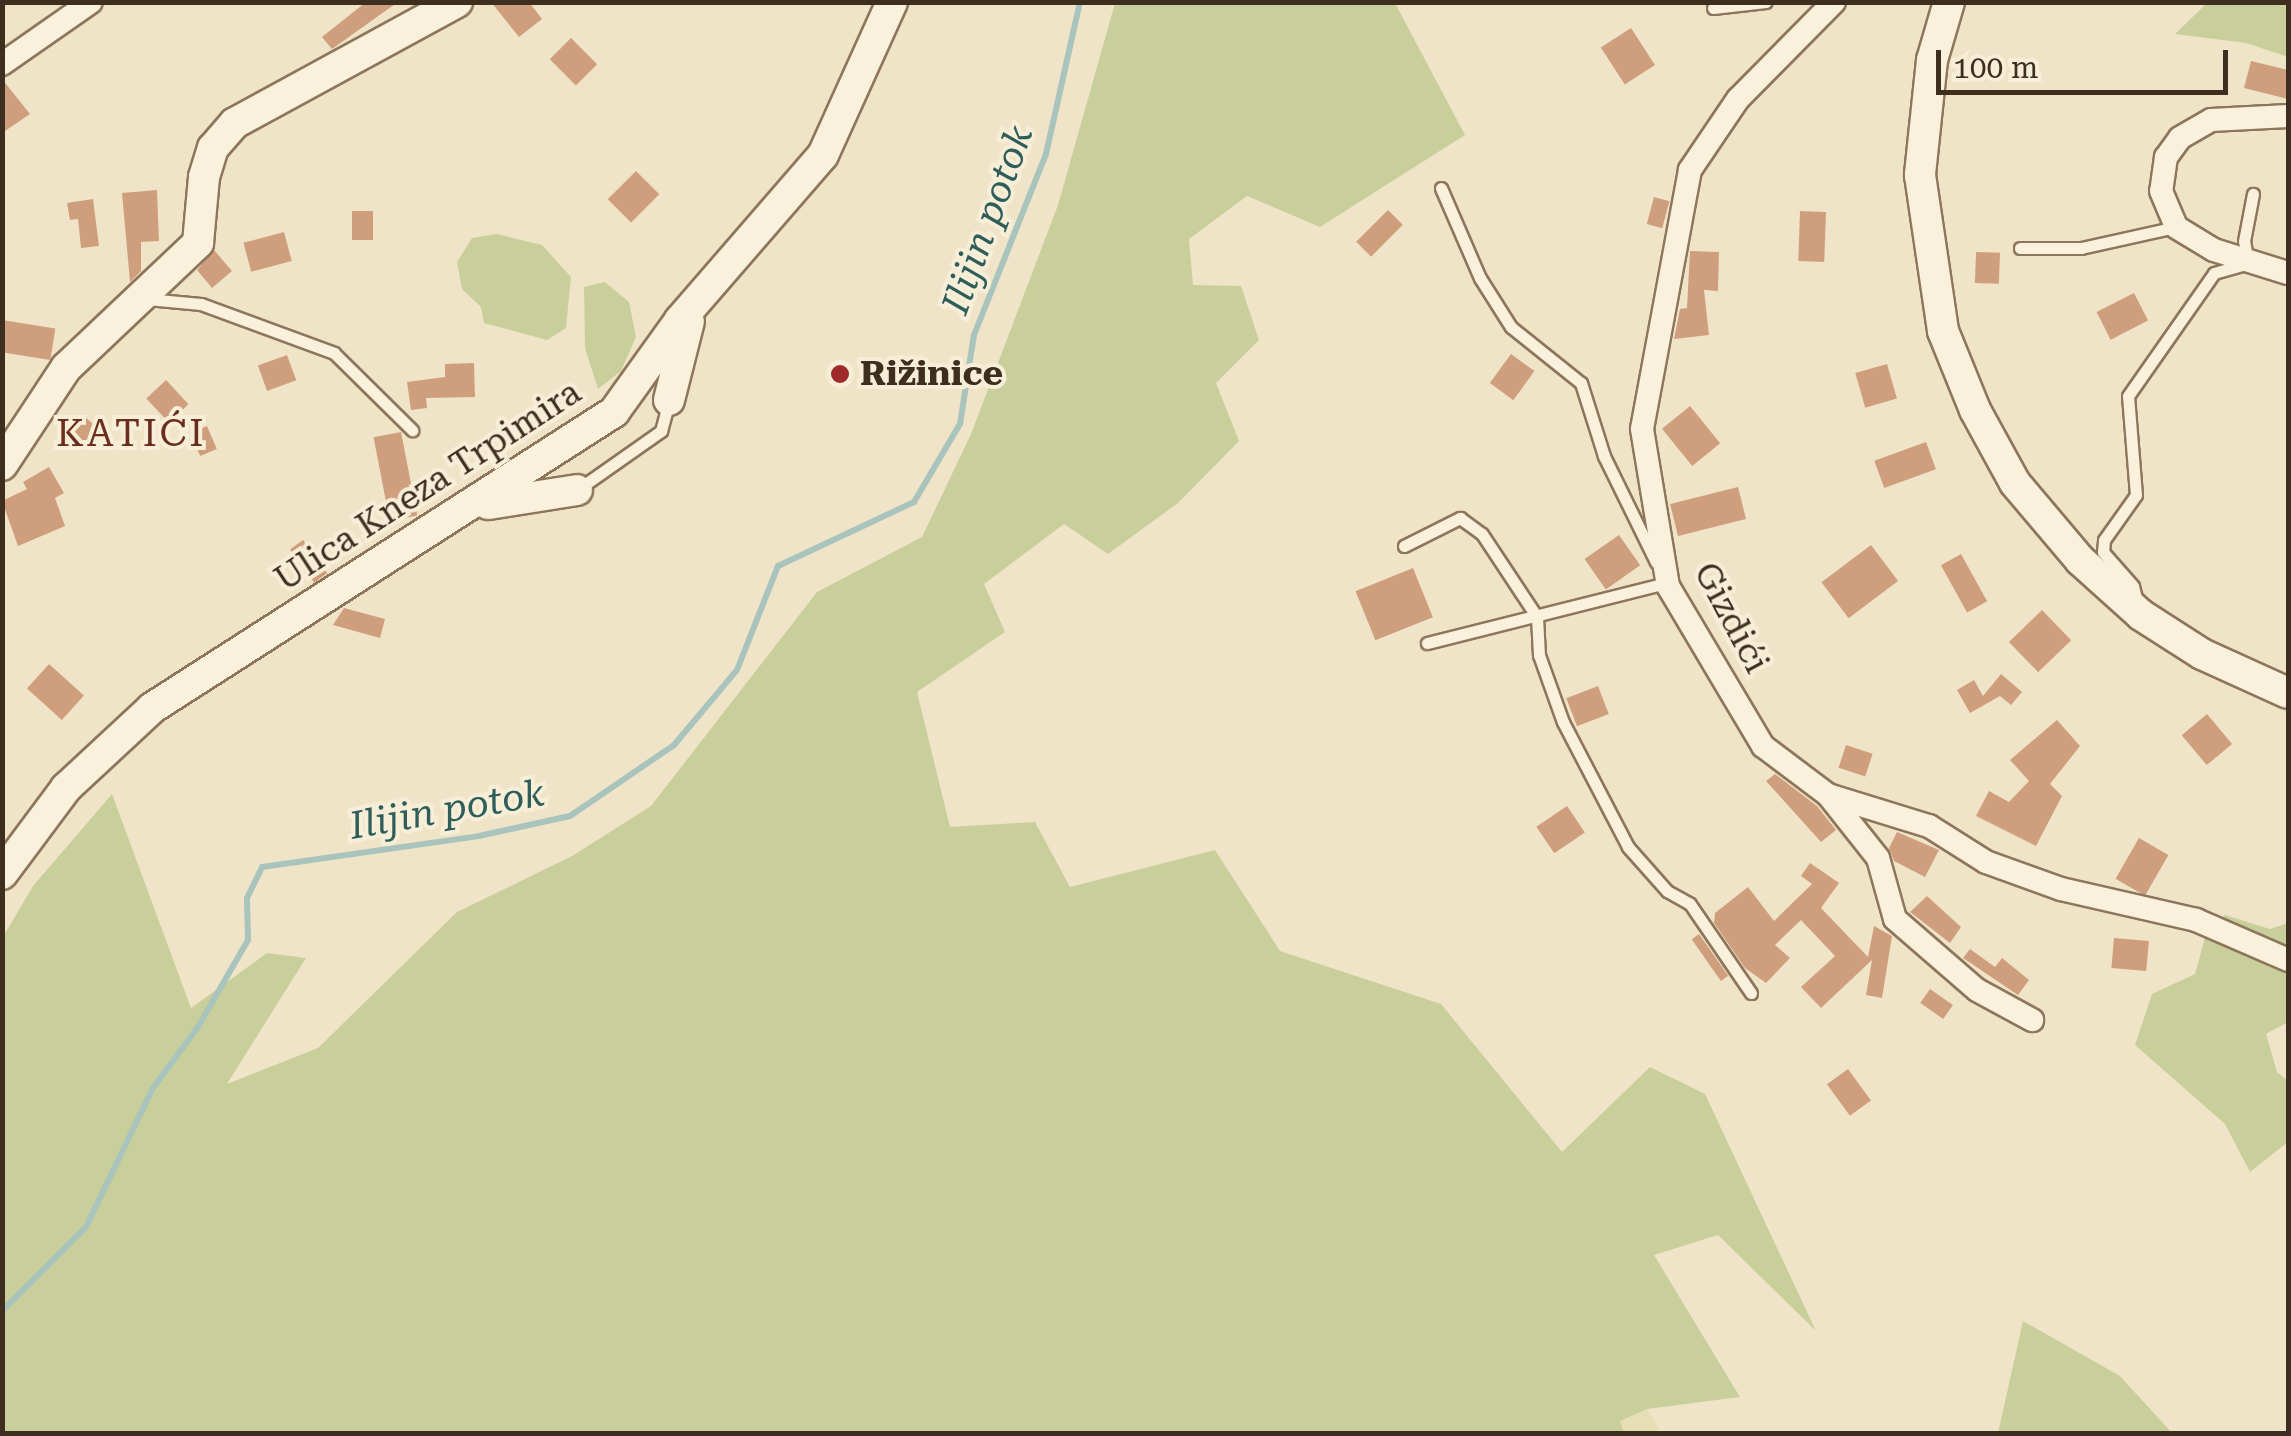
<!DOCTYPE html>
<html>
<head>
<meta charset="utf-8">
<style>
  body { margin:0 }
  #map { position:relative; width:2291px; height:1436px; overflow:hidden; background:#f0e4c8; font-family:"Roboto Serif",serif }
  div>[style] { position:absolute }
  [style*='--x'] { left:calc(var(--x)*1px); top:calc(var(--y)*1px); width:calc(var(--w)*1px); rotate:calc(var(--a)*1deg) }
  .farmland>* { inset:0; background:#e6deb5 }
  .green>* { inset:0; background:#c9cf9b }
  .stream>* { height:6px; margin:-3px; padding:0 3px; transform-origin:3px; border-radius:3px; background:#a9c4bc }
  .building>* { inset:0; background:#cf9f7d; transform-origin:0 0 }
  .roads { filter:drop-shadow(2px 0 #8d765c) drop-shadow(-2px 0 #8d765c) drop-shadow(0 2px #8d765c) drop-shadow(0 -2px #8d765c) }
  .lane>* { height:11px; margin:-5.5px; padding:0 5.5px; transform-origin:5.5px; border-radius:5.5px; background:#faf1dc }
  .street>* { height:22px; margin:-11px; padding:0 11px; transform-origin:11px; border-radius:11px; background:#faf1dc }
  .secondary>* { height:30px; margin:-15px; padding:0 15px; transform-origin:15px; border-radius:15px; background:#faf1dc }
  .dots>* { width:28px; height:28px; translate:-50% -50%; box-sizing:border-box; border:5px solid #f7eed8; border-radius:50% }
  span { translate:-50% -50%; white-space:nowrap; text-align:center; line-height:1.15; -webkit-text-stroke:8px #f7eed8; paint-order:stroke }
  .poi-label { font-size:35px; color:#3d2e20; font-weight:700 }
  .left { translate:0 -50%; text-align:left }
  .street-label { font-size:35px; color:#3d2e20 }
  .water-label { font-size:38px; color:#2f5d5a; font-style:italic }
  .neighbourhood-label { font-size:38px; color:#6b2e1e; letter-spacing:2.5px }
  .frame { position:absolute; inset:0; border:5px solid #3d2e20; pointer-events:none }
  .scale { position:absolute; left:1936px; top:50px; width:292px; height:45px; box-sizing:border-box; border:5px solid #3d2e20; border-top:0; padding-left:12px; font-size:30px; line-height:35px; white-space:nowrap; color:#3d2e20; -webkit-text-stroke:8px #f7eed8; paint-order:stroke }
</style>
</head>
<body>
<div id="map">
  <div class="farmland">
    <div style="clip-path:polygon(1647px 1409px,1661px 1433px,1624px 1433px,1620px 1421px)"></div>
  </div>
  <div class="green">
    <div style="clip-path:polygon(1115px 3px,1395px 3px,1465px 135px,1320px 227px,1247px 196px,1189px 239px,1193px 285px,1241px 286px,1259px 340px,1216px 383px,1239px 441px,1178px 503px,1108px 554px,1064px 524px,984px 584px,1005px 632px,917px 692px,950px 827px,1035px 822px,1070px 887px,1215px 850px,1280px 951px,1441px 1004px,1562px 1152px,1650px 1067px,1705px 1094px,1816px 1331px,1718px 1235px,1654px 1255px,1740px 1397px,1647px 1409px,1620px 1421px,1624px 1433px,3px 1433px,3px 937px,33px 886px,112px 794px,191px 1008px,267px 953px,306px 958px,227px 1084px,318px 1048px,457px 912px,572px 856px,651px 806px,817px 592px,922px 537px,971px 434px,1058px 205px)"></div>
    <div style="clip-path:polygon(2207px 3px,2288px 3px,2288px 57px,2246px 43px,2175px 34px)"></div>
    <div style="clip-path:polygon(497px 234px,542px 245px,571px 277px,566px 328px,547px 340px,484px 323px,481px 307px,462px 289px,457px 262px,472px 238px)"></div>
    <div style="clip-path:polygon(605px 282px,629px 302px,636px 337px,621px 371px,598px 389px,585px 348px,584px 287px)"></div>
    <div style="clip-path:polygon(2225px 915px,2270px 929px,2288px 923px,2288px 1022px,2266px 1034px,2277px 1072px,2288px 1081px,2288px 1142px,2250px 1172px,2225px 1124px,2135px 1045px,2152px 994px,2195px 974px,2206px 934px)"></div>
    <div style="clip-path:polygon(2023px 1321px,2120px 1376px,2172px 1433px,1998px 1433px)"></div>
  </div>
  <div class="stream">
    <div style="--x:2;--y:1311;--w:119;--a:-45"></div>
    <div style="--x:86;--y:1227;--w:154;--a:-64.3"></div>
    <div style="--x:153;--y:1088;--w:76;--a:-53.6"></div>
    <div style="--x:198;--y:1027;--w:100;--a:-60.1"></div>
    <div style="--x:248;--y:940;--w:42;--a:-91.4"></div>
    <div style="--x:247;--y:898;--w:34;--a:-64"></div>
    <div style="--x:262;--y:867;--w:219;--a:-8.1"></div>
    <div style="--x:479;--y:836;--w:93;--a:-12.4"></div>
    <div style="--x:570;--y:816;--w:126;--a:-34.3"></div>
    <div style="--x:674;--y:745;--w:98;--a:-50"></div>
    <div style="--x:737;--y:670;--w:112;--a:-68.5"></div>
    <div style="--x:778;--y:566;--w:150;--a:-25.2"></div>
    <div style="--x:914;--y:502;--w:91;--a:-59.5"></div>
    <div style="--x:960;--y:424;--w:90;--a:-81.1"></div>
    <div style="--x:974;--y:335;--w:195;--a:-68.3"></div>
    <div style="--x:1046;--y:154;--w:156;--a:-77.4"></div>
  </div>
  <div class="building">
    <div style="clip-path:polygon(366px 2px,398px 2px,332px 49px,322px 37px)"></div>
    <div style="clip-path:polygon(491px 2px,529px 2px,542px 19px,519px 37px)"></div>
    <div style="left:1631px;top:28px;width:44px;height:36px;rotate:57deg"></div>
    <div style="left:571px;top:38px;width:37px;height:30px;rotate:45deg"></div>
    <div style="clip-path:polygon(2251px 61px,2288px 70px,2288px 99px,2244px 88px)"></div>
    <div style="clip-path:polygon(2px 79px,30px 114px,2px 133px)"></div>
    <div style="left:636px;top:171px;width:33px;height:40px;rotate:45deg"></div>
    <div style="clip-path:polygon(157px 190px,159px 241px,141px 242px,141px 271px,130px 282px,122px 193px)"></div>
    <div style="left:1654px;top:197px;width:16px;height:28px;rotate:15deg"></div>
    <div style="clip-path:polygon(93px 199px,99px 246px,81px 248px,78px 219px,70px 220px,67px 203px)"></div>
    <div style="left:1388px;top:210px;width:21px;height:45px;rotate:45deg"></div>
    <div style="left:352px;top:211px;width:21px;height:29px"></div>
    <div style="left:1800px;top:211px;width:26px;height:50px;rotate:2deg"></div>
    <div style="left:284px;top:232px;width:30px;height:42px;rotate:75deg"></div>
    <div style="clip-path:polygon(214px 250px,232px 271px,212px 288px,197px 270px)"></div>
    <div style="clip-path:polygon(1690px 251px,1719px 252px,1718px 291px,1704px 290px,1709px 335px,1674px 339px,1680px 309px,1687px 308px)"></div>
    <div style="left:1976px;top:252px;width:24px;height:31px;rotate:2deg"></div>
    <div style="left:2134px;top:293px;width:31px;height:42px;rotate:63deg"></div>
    <div style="left:2px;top:320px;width:54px;height:32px;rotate:9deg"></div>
    <div style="left:1511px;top:354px;width:29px;height:36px;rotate:36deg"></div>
    <div style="left:287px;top:355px;width:27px;height:31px;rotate:70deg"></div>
    <div style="clip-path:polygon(474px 363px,475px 397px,426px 398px,427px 408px,411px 410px,407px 382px,445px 377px,445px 364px)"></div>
    <div style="left:1887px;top:364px;width:36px;height:33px;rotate:74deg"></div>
    <div style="left:166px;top:380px;width:33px;height:27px;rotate:47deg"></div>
    <div style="left:1690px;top:406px;width:48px;height:36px;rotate:51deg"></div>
    <div style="left:85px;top:417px;width:21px;height:26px;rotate:41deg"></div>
    <div style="left:207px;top:426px;width:25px;height:18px;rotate:67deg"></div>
    <div style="left:401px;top:432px;width:85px;height:28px;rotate:79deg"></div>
    <div style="left:1926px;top:442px;width:29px;height:55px;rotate:70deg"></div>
    <div style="clip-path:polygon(49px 467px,64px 493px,55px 498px,65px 526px,18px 546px,2px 501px,27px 489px,23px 482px)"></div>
    <div style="left:1738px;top:487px;width:33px;height:70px;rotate:76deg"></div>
    <div style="left:1619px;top:535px;width:37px;height:42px;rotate:55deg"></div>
    <div style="left:303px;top:540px;width:41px;height:16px;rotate:54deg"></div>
    <div style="left:1871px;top:545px;width:45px;height:62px;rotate:53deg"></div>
    <div style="left:1961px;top:554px;width:54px;height:23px;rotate:61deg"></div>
    <div style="left:1413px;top:568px;width:53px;height:62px;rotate:68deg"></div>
    <div style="clip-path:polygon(344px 608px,385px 619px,380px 638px,333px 625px)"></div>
    <div style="left:2042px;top:610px;width:42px;height:46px;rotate:46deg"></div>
    <div style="left:49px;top:664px;width:47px;height:33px;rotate:42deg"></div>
    <div style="clip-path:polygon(2001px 674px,2022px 692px,2011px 705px,2000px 696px,1970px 713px,1957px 690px,1974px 680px,1983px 696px)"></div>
    <div style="left:1598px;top:686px;width:30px;height:34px;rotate:69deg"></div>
    <div style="left:2207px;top:714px;width:39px;height:33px;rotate:50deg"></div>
    <div style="clip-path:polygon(2057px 720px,2080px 746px,2050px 784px,2062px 796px,2036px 846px,1976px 816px,1989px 791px,2009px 802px,2029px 781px,2010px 760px)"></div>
    <div style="left:1846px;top:745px;width:28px;height:24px;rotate:18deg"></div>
    <div style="clip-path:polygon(1775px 774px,1817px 806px,1836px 830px,1821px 842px,1766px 781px)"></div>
    <div style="left:1567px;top:806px;width:32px;height:37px;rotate:56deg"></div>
    <div style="clip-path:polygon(1897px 832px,1939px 850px,1925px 877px,1894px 861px,1889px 848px)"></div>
    <div style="left:2139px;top:838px;width:34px;height:47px;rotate:30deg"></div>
    <div style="clip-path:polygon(1810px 863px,1839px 883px,1821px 908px,1868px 957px,1874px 926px,1892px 936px,1882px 998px,1866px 995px,1872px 960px,1821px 1008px,1801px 987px,1835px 956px,1801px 920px,1775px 945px,1790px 958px,1766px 983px,1745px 968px,1714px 923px,1715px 913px,1748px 887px,1774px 921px,1812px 884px,1801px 876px)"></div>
    <div style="clip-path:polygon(1927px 896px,1961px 927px,1950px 943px,1910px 912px)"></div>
    <div style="left:1699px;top:934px;width:51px;height:9px;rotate:55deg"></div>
    <div style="left:2114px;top:938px;width:35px;height:30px;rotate:5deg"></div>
    <div style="clip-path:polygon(1970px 949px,1995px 967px,2002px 958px,2029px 980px,2018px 995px,1963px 958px)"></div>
    <div style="left:1930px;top:989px;width:28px;height:17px;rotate:35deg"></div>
    <div style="left:1848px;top:1069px;width:39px;height:26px;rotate:54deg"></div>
  </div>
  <div class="roads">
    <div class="lane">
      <div style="--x:1713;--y:8;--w:53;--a:-6.5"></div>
      <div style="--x:1441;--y:188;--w:98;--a:66.6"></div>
      <div style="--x:1480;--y:278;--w:58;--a:57.7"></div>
      <div style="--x:1511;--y:327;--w:90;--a:38.7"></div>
      <div style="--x:1581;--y:383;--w:77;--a:72.5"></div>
      <div style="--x:1604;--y:456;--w:118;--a:63.9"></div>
      <div style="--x:2020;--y:248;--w:61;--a:0"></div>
      <div style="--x:2081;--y:248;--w:97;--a:-12.5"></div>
      <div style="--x:147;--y:299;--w:54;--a:5.3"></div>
      <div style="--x:201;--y:304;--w:142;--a:20.2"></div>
      <div style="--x:334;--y:353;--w:110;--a:44.6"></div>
      <div style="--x:577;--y:490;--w:103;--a:-35.1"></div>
      <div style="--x:661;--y:431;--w:28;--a:-75"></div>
      <div style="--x:1404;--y:546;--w:63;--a:-26.6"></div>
      <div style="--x:1460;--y:518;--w:27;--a:36"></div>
      <div style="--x:1482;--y:534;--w:100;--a:56.5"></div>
      <div style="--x:1537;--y:617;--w:38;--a:87"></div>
      <div style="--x:1539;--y:655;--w:71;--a:70.3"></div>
      <div style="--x:1563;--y:722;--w:141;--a:62.5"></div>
      <div style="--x:1628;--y:847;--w:59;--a:48.4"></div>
      <div style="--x:1667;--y:891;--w:26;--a:29"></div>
      <div style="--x:1690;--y:904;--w:108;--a:55.6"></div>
      <div style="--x:2137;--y:602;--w:16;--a:-104"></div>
      <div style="--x:2133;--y:586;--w:45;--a:-131.4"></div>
      <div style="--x:2103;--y:552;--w:12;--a:-85"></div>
      <div style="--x:2104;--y:540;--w:55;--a:-54.6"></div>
      <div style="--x:2136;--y:495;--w:99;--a:-94.6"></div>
      <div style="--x:2128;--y:396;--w:150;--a:-55"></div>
      <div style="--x:2214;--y:273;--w:35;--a:-16"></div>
      <div style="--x:2248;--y:263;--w:22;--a:-100"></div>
      <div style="--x:2244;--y:241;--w:48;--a:-79.2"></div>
      <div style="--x:1427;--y:643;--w:246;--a:-14.1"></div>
    </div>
    <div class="street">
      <div style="--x:1834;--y:2;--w:136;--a:134.7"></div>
      <div style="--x:1738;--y:99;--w:86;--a:124.1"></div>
      <div style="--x:1690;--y:170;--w:263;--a:100.5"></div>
      <div style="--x:1642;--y:429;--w:159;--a:80.6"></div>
      <div style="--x:1668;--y:586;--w:186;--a:59.3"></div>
      <div style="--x:1763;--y:746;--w:81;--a:37"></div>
      <div style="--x:1828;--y:795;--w:106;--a:17.1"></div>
      <div style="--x:1929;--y:826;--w:67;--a:32.3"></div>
      <div style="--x:1986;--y:862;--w:80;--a:19.8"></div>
      <div style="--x:2061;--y:889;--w:139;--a:12.9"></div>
      <div style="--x:2196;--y:920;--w:100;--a:23.5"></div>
      <div style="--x:2;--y:64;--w:108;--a:-34.9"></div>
      <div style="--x:2288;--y:116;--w:77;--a:177"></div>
      <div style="--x:2211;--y:120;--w:36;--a:150"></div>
      <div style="--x:2180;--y:138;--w:24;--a:126"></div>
      <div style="--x:2166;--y:157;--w:34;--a:98"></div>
      <div style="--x:2161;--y:191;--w:39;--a:67"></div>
      <div style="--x:2176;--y:227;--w:44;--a:31.2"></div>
      <div style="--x:2214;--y:250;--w:77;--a:17.3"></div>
      <div style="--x:1828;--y:795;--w:80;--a:51.6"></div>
      <div style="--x:1878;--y:858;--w:63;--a:74.4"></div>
      <div style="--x:1895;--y:919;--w:108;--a:40.9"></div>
      <div style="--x:1977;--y:990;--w:63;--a:28.6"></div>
    </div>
    <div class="secondary">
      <div style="--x:1949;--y:2;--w:60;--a:106.3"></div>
      <div style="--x:1932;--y:60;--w:116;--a:96"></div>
      <div style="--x:1920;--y:175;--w:158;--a:81.6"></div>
      <div style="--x:1943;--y:331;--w:85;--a:67.9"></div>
      <div style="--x:1975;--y:410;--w:83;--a:61.3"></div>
      <div style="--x:2015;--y:483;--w:101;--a:49.8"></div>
      <div style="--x:2080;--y:560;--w:82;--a:42"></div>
      <div style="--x:2141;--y:615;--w:72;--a:32.6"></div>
      <div style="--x:2202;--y:654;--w:94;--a:24.4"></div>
      <div style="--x:669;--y:400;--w:81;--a:-75.8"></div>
      <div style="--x:2;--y:465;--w:116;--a:-56.6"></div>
      <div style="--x:66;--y:368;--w:182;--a:-43.4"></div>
      <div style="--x:198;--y:243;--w:66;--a:-84.8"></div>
      <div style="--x:204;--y:177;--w:30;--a:-73"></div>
      <div style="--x:213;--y:148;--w:33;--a:-49"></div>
      <div style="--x:235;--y:123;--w:253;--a:-28.6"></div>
      <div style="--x:488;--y:504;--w:90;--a:-8.9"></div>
      <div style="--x:2;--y:874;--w:107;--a:-53.3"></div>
      <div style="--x:66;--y:788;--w:117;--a:-42.9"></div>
      <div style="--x:152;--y:708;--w:549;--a:-32.65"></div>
      <div style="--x:614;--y:412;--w:113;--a:-54.3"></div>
      <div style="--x:680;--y:320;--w:218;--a:-49.1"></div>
      <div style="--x:823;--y:155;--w:168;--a:-65.7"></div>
    </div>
  </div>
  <div class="dots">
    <div style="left:840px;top:374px;background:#9e2a2b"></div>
  </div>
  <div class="poi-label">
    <span class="left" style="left:860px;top:374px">Rižinice</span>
  </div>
  <div class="street-label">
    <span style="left:428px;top:486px;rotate:-33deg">Ulica Kneza Trpimira</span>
    <span style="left:1731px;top:618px;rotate:62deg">Gizdići</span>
  </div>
  <div class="water-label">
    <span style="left:988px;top:220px;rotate:-70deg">Ilijin potok</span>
    <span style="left:447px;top:810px;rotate:-10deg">Ilijin potok</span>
  </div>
  <div class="neighbourhood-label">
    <span style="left:131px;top:434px">KATIĆI</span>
  </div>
  <div class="frame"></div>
  <div class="scale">100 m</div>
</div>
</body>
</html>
